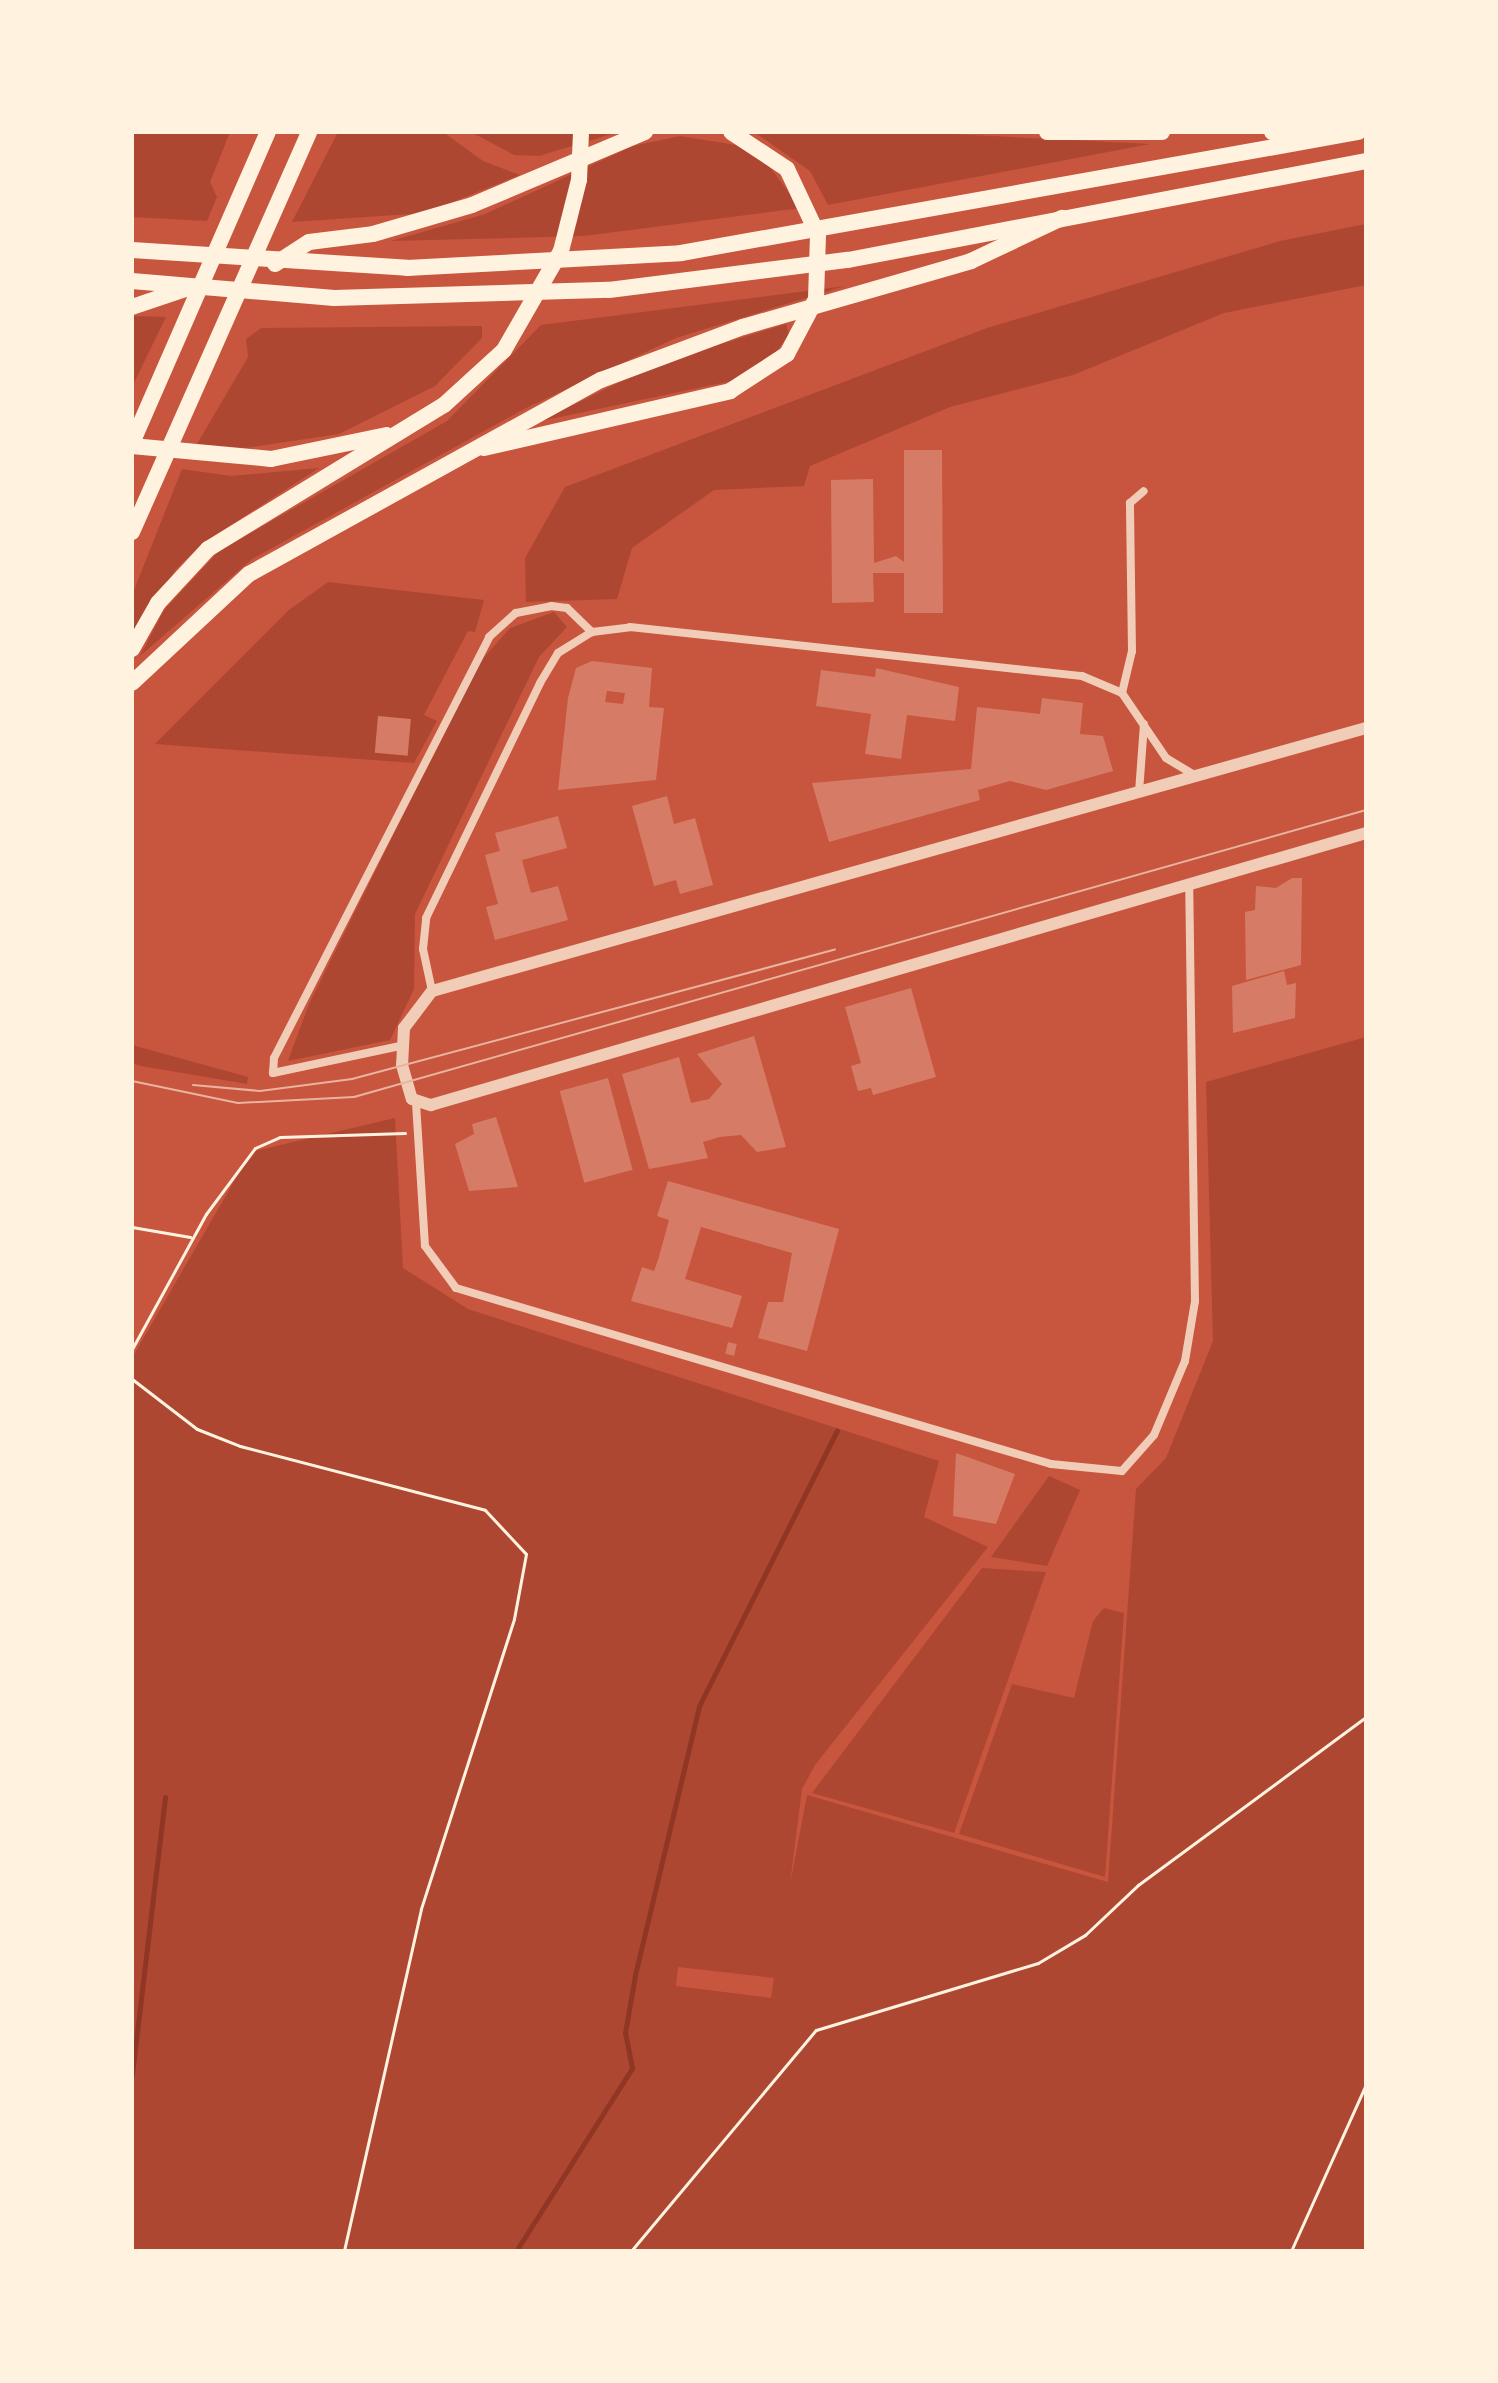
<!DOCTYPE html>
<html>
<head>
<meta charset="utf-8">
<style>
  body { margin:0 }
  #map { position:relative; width:1498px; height:2383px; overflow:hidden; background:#c8553d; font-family:"Sofia Sans Condensed",sans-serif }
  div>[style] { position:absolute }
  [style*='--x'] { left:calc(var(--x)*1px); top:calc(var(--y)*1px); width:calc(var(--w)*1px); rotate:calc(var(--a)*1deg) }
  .green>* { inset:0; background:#ae4732 }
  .stream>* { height:5px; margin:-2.5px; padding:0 2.5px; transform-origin:2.5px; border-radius:2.5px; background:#8f3625 }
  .building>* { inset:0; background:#d67c66; transform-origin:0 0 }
  .path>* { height:3px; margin:-1.5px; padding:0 1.5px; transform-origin:1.5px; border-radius:1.5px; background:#fff3e0 }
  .minor>* { height:8px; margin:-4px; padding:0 4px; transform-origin:4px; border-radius:4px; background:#f1ccb7 }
  .tertiary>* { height:12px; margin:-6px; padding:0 6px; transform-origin:6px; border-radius:6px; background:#f1ccb7 }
  .trunk>* { height:16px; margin:-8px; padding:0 8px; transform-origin:8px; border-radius:8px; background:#fff3e0 }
  .motorway>* { height:16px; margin:-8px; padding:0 8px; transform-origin:8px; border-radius:8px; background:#fff3e0 }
  .tram>* { height:2px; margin:-1px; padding:0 1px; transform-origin:1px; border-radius:1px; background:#e9b49f }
  span { translate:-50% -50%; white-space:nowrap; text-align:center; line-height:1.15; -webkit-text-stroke:6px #fff3e0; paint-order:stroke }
  .frame { position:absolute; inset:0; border:134px solid #fff3e0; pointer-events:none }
</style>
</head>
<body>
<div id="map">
  <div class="green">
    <div style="clip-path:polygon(132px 132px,230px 132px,210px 182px,217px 197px,207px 221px,132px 217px)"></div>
    <div style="clip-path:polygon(338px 132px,443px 132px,483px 161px,520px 175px,425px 213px,292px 222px)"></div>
    <div style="clip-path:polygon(471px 132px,618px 132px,539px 156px,514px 155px)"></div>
    <div style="clip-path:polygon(754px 132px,912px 132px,1150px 144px,828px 205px,810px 171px)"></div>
    <div style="clip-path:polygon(680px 136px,736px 145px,765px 161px,801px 208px,584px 236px,391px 241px,485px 214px,633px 146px)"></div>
    <div style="clip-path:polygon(1366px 224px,1366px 285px,1224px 313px,1073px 375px,950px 407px,810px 466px,804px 486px,714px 490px,632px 548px,617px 599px,526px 602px,525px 558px,565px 487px,987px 328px,1280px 241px)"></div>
    <div style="clip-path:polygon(845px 286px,676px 338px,526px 408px,252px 559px,140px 656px,164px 610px,219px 551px,447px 421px,541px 325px)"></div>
    <div style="clip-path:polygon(132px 316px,166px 317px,132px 387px)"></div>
    <div style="clip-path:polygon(786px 324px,789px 335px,772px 357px,736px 380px,541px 421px,656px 364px)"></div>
    <div style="clip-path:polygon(482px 326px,482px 338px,435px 386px,339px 434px,246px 448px,197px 444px,248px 357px,246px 339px,261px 328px)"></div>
    <div style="clip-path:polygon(319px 468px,203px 543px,176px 569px,132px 636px,132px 595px,182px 469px,231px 476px)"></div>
    <div style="clip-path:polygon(328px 582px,484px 600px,475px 632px,468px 631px,424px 715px,437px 721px,414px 763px,155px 744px,289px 610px)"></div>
    <div style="clip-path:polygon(554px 612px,567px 627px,539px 657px,415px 914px,414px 989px,390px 1040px,288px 1061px,309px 1004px,479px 663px,510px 628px)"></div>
    <div style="clip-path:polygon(evenodd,1366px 1037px,1366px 2251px,132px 2251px,132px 1358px,251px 1152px,395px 1118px,403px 1268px,468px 1309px,939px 1461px,924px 1517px,988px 1547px,815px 1765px,802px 1789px,790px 1884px,807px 1795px,1108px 1882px,1136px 1489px,1166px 1458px,1213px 1341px,1206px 1082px,1366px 1037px,678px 1967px,774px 1978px,771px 1998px,676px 1986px,678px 1967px)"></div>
    <div style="clip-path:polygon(132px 1045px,248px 1077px,247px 1084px,141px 1066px,132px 1063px)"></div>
    <div style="clip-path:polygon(1049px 1476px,1080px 1490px,1047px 1566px,991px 1557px)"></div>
    <div style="clip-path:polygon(982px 1568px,1046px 1572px,954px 1833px,812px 1793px)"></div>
    <div style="clip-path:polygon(1104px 1608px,1124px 1613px,1105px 1877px,959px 1834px,1012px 1684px,1074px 1698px,1093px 1621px)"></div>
  </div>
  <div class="stream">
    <div style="--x:132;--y:2074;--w:279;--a:-83.2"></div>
    <div style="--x:516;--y:2251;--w:217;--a:-57.6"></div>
    <div style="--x:632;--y:2068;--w:36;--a:-101"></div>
    <div style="--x:625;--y:2033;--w:59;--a:-80.2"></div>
    <div style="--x:635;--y:1975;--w:277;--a:-76.6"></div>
    <div style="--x:699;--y:1706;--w:308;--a:-63.4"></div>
  </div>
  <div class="building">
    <div style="clip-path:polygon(904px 450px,942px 450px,943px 613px,904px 613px,904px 573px,873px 573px,874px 602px,832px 603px,831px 480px,873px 479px,874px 563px,896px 556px,904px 562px)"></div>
    <div style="clip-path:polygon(evenodd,592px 661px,652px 668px,649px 707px,664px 708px,656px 780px,558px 790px,568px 698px,576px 668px,592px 661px,607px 691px,625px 693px,623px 704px,605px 702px,607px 691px)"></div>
    <div style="clip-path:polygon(876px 668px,959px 687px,955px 721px,907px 715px,901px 759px,865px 754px,871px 714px,816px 706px,821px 670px,875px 677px)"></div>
    <div style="clip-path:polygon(1042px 698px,1083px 703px,1080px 734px,1103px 736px,1113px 771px,1046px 790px,1010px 781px,978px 790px,980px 800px,829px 842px,812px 783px,971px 769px,977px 707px,1040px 714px)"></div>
    <div style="left:378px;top:716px;width:33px;height:37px;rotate:5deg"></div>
    <div style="clip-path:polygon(667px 796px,674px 824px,695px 818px,713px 885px,680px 894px,676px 880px,654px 886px,632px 806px)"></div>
    <div style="clip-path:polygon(558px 816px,567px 848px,522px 860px,531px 893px,558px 886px,568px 920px,495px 940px,486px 907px,498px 904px,485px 855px,500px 851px,495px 833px)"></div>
    <div style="clip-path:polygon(1292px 878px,1302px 878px,1301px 965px,1246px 980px,1245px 912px,1255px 910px,1256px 886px,1276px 888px)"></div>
    <div style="clip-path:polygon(1284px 971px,1287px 985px,1296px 983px,1295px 1018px,1233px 1033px,1232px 986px)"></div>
    <div style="clip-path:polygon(911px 988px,936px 1077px,873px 1095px,871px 1088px,858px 1091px,851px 1066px,861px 1063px,845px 1007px)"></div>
    <div style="clip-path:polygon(754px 1036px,786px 1147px,757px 1152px,741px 1135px,720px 1137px,703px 1142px,708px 1158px,649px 1169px,622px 1074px,679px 1057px,691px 1103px,709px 1099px,722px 1084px,697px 1054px)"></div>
    <div style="left:608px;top:1078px;width:95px;height:50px;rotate:75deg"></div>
    <div style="clip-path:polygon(496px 1117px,518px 1187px,469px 1191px,455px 1144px,474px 1134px,472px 1124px)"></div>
    <div style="clip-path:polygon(668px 1181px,839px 1229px,807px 1351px,758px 1338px,768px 1302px,783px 1302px,792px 1253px,701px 1227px,685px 1279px,742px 1296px,732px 1328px,631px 1301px,642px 1267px,654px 1271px,658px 1260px,669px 1220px,657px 1216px)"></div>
    <div style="left:728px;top:1342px;width:9px;height:12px;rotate:13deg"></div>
    <div style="clip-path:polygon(956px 1453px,1015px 1474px,996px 1524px,953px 1516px)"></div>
  </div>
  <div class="path">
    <div style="--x:132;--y:1227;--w:59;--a:9.8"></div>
    <div style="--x:132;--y:1349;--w:154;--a:-61.3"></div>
    <div style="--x:206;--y:1214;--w:82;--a:-53.4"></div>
    <div style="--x:255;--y:1148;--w:27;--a:-24"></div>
    <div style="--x:280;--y:1137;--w:125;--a:-1.8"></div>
    <div style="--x:132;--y:1379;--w:82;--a:37.6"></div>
    <div style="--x:197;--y:1429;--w:46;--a:21.6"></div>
    <div style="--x:240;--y:1446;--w:253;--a:14.6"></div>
    <div style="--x:485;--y:1510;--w:60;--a:47"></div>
    <div style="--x:526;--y:1554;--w:66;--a:100.5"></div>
    <div style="--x:514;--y:1619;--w:305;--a:107.8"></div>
    <div style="--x:421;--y:1909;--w:351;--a:102.7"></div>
    <div style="--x:631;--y:2251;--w:288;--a:-50.1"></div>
    <div style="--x:816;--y:2030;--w:232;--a:-16.8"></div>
    <div style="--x:1038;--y:1963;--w:55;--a:-30.8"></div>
    <div style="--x:1085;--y:1935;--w:73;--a:-43.3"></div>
    <div style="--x:1138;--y:1885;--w:283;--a:-36.4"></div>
    <div style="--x:1291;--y:2251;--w:183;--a:-65.8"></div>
  </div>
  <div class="minor">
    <div style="--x:1122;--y:693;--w:43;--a:-76.6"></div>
    <div style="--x:1132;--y:651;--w:148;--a:-90.8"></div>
    <div style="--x:1130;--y:503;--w:18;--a:-41"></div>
    <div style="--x:1139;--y:792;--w:68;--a:-85.8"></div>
    <div style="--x:432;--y:991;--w:43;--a:-102.1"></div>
    <div style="--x:423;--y:949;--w:31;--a:-84"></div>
    <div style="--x:426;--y:918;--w:261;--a:-64.1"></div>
    <div style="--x:540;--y:683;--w:35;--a:-59"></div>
    <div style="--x:558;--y:653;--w:40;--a:-32"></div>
    <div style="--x:592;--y:632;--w:38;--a:-7"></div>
    <div style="--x:630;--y:627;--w:455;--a:6.2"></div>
    <div style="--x:1082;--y:676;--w:43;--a:23"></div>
    <div style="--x:1122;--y:693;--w:78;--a:55.9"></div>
    <div style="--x:1166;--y:758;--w:35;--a:31"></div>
    <div style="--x:400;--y:1046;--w:130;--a:168"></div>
    <div style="--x:273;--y:1073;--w:15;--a:-86"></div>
    <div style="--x:274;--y:1058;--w:473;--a:-62.9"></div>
    <div style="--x:489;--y:637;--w:36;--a:-42"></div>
    <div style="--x:516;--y:613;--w:36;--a:-11"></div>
    <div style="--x:551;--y:606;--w:16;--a:7"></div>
    <div style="--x:567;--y:608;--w:35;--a:44"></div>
    <div style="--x:416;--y:1103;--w:143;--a:86.4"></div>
    <div style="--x:425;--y:1246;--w:52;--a:53.6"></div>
    <div style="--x:456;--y:1288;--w:620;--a:16.48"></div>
    <div style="--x:1051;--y:1464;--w:71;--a:5.6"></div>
    <div style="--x:1122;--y:1471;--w:48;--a:-48.4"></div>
    <div style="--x:1154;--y:1435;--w:80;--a:-67.3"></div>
    <div style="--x:1185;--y:1361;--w:61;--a:-80.5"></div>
    <div style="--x:1195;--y:1301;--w:417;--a:-90.8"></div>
  </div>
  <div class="tertiary">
    <div style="--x:1366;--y:728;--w:970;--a:164.27"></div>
    <div style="--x:432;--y:991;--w:46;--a:127.1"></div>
    <div style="--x:404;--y:1028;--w:37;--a:93"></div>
    <div style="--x:402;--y:1065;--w:35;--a:74"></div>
    <div style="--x:412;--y:1099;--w:20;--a:18"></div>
    <div style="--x:431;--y:1105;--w:974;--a:-16.22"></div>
  </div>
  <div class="trunk">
    <div style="--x:132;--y:250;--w:276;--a:3.7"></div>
    <div style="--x:407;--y:268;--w:274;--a:-3.1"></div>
    <div style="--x:681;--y:253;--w:688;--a:-10.13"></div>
    <div style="--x:132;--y:281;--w:203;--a:4.8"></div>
    <div style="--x:334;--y:298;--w:275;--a:-1.7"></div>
    <div style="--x:609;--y:290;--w:241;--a:-7.2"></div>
    <div style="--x:848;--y:260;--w:527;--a:-10.82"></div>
  </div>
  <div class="motorway">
    <div style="--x:1047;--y:132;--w:115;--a:0"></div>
    <div style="--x:1272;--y:132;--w:45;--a:9"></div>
    <div style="--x:275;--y:264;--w:40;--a:-32.9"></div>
    <div style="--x:309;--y:242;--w:64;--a:-7.1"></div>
    <div style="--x:373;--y:234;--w:103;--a:-16.3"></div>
    <div style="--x:472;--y:205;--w:188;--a:-22.9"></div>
    <div style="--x:132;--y:307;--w:62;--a:-18.7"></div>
    <div style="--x:132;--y:443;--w:339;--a:-66.4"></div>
    <div style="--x:132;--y:446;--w:140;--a:5.3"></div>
    <div style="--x:271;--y:459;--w:118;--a:-11.7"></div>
    <div style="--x:484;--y:448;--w:253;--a:-13"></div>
    <div style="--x:730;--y:391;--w:68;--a:-33"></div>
    <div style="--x:787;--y:354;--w:62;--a:-62.2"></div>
    <div style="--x:816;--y:299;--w:64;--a:-88.2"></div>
    <div style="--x:818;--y:235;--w:73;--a:-115.2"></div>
    <div style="--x:787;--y:169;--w:67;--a:-146.5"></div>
    <div style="--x:132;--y:532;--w:437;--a:-66.1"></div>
    <div style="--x:132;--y:649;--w:53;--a:-60.5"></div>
    <div style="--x:158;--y:603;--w:74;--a:-47.2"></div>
    <div style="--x:208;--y:549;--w:276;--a:-31.4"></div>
    <div style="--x:444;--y:405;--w:81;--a:-42.5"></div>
    <div style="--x:504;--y:350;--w:114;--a:-60.1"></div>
    <div style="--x:561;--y:251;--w:73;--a:-75.8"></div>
    <div style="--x:579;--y:180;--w:48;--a:-87.6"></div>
    <div style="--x:132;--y:683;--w:160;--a:-43"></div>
    <div style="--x:249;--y:574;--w:402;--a:-28.9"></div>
    <div style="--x:601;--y:380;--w:152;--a:-20.5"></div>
    <div style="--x:743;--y:327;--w:237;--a:-16.1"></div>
    <div style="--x:971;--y:261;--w:101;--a:-25.3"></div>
  </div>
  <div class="tram">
    <div style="--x:132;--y:1081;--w:108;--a:11.7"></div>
    <div style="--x:238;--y:1103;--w:116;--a:-3"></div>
    <div style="--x:354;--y:1097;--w:1052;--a:-15.83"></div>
    <div style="--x:193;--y:1085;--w:67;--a:5.1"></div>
    <div style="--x:260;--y:1091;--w:93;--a:-7.4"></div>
    <div style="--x:352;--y:1079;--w:500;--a:-15"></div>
  </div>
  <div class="frame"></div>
</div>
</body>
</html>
